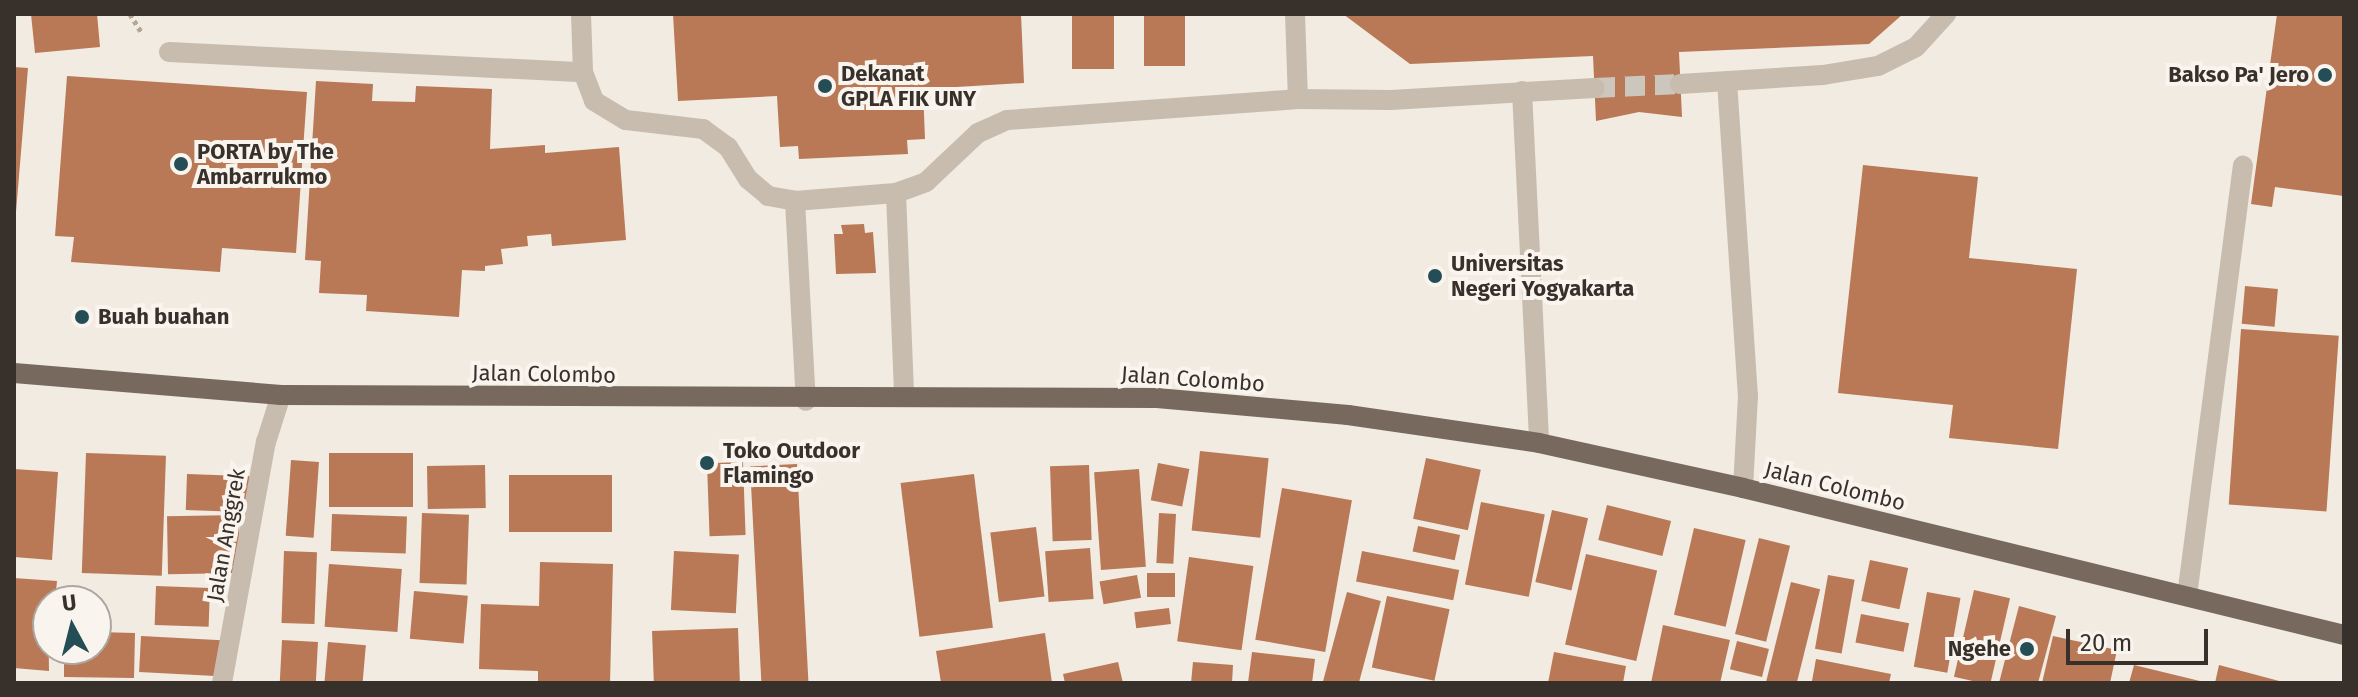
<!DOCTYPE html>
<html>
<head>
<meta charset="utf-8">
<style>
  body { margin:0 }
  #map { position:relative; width:2358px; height:697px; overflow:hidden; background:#f1ebe1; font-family:"Fira Sans",sans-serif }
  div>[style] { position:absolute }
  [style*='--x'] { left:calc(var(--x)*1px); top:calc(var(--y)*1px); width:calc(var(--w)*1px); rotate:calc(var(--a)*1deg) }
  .building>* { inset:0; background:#b97856; transform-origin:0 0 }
  .minor-tunnel>* { height:20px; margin-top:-10px; transform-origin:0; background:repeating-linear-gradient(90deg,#ccc6bd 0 20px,transparent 0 30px) }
  .path>* { height:5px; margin-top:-2.5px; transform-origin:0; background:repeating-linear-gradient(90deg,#b4a798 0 4px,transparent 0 8px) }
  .minor>* { height:20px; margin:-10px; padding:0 10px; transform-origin:10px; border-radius:10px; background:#c8bcae }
  .major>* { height:20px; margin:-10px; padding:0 10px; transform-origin:10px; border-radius:10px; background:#77695e }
  .dots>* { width:22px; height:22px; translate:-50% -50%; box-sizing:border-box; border:4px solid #f9f4ed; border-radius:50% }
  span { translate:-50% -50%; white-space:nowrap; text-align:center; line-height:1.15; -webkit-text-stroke:8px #f9f4ed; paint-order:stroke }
  .poi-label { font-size:22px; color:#37302b; font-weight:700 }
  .left { translate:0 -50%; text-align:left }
  .right { translate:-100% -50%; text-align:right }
  .street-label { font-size:22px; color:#37302b }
  .frame { position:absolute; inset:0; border:16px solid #37302b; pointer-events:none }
  .north { position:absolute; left:32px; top:585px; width:80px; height:80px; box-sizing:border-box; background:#f9f4ed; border:2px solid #aba69f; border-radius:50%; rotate:353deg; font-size:22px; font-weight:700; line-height:32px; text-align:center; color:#37302b }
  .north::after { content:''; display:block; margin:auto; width:28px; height:36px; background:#254d55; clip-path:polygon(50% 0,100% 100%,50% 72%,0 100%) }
  .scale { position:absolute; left:2066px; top:629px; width:142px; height:36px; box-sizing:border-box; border:4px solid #37302b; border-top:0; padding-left:10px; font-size:24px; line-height:28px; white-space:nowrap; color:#37302b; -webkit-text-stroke:6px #f9f4ed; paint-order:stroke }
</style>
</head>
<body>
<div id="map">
  <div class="building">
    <div style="clip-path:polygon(31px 14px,97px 14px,100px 47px,35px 53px)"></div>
    <div style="clip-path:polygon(673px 14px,1021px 14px,1024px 83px,923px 89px,925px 139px,907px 140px,908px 154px,799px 159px,798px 146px,780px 147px,777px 96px,678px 101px)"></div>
    <div style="left:1072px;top:14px;width:42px;height:55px"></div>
    <div style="left:1144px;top:14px;width:41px;height:52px"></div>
    <div style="clip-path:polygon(1343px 14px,1903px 14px,1869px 44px,1679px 52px,1682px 117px,1639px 112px,1596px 121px,1593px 56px,1410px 64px)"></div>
    <div style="clip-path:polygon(2277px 14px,2344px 14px,2344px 196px,2275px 187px,2272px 207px,2251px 204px)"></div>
    <div style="clip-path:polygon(14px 67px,28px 68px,16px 212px,14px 212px)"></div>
    <div style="clip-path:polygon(67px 76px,307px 92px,296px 253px,222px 248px,220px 272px,71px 262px,74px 237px,55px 236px)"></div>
    <div style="clip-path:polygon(316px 81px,373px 84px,372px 101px,415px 102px,416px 86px,492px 89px,490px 149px,545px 145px,545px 153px,619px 147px,626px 240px,552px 246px,551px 234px,527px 236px,528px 246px,501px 249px,503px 264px,485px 266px,485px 271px,462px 270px,459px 317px,366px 311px,367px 295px,319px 293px,321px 261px,305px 260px)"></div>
    <div style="clip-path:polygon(1863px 165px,1978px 177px,1969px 258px,2077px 269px,2058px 449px,1949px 438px,1953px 405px,1838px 393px)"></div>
    <div style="clip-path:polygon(864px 224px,865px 233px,873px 232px,876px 273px,836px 274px,834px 234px,843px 234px,841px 225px)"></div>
    <div style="left:2245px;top:286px;width:33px;height:38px;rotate:5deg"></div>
    <div style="left:2241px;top:329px;width:98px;height:176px;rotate:4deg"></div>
    <div style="left:1200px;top:451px;width:69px;height:80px;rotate:6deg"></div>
    <div style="left:86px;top:453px;width:80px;height:120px;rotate:2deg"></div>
    <div style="left:329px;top:453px;width:84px;height:54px"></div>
    <div style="left:1426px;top:458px;width:56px;height:62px;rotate:12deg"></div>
    <div style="left:291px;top:460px;width:28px;height:76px;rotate:4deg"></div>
    <div style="left:743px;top:462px;width:73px;height:36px;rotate:88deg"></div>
    <div style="left:1158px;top:463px;width:32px;height:38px;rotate:11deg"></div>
    <div style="left:797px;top:464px;width:219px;height:47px;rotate:87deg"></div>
    <div style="left:485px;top:465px;width:43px;height:58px;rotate:89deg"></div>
    <div style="left:1089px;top:465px;width:75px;height:39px;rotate:88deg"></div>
    <div style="clip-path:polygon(14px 469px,58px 472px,52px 560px,14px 557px)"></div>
    <div style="left:1139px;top:469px;width:98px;height:45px;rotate:86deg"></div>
    <div style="left:187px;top:474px;width:63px;height:36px;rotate:2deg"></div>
    <div style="left:974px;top:474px;width:155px;height:74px;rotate:83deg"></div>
    <div style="left:509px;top:475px;width:103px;height:57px"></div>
    <div style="left:1282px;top:488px;width:71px;height:154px;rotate:10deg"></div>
    <div style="left:1481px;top:502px;width:65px;height:84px;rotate:11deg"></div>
    <div style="left:1607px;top:505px;width:66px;height:36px;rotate:14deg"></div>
    <div style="left:1552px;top:510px;width:37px;height:74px;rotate:13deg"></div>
    <div style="left:422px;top:513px;width:47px;height:70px;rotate:2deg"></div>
    <div style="left:1159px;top:513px;width:17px;height:50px;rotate:3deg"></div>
    <div style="left:332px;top:514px;width:75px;height:37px;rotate:2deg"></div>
    <div style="left:239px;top:515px;width:58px;height:72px;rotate:89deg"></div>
    <div style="left:1418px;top:526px;width:43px;height:26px;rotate:12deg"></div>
    <div style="left:1036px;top:527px;width:70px;height:46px;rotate:83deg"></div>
    <div style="left:1694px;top:528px;width:53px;height:89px;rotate:13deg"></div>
    <div style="left:1759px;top:538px;width:32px;height:99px;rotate:14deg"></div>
    <div style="left:1090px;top:548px;width:51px;height:45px;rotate:86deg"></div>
    <div style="left:284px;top:551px;width:33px;height:72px;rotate:2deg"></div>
    <div style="left:674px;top:551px;width:65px;height:59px;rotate:3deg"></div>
    <div style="left:1362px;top:551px;width:99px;height:31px;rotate:11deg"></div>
    <div style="left:1586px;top:554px;width:73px;height:93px;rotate:13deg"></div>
    <div style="left:1189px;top:557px;width:65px;height:85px;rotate:8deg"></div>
    <div style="left:1870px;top:560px;width:39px;height:42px;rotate:12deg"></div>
    <div style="clip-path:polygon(540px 562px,613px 564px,610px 683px,538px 683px,538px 671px,479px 669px,481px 604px,539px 606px)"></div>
    <div style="left:329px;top:564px;width:73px;height:63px;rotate:4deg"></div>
    <div style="left:1175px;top:573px;width:24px;height:28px;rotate:90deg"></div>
    <div style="left:1137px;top:575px;width:23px;height:38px;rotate:80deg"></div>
    <div style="left:1828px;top:575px;width:27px;height:75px;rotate:10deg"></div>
    <div style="clip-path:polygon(14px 578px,57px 581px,55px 601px,48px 601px,49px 671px,14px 668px)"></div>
    <div style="left:1791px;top:582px;width:30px;height:104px;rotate:14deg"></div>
    <div style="left:156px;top:586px;width:54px;height:39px;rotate:2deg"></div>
    <div style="left:1974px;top:590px;width:37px;height:89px;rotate:13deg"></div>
    <div style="left:414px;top:591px;width:54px;height:48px;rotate:5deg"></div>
    <div style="left:1347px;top:592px;width:35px;height:94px;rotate:15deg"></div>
    <div style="left:1927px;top:592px;width:34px;height:76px;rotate:10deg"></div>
    <div style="left:1387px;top:596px;width:64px;height:73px;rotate:12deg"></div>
    <div style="clip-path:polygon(2019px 606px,2056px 616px,2038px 683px,1999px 683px)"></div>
    <div style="left:1169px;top:608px;width:16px;height:35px;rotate:83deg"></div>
    <div style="left:1861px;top:614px;width:49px;height:29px;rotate:11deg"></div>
    <div style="clip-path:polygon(1663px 625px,1730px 640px,1720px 683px,1651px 683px)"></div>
    <div style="left:738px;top:628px;width:55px;height:86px;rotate:88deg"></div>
    <div style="clip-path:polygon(96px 632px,135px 633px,134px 678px,64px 677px,64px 649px,96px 649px)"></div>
    <div style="clip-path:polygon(1045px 633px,1052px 683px,941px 683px,936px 651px)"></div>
    <div style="left:141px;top:636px;width:81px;height:36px;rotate:3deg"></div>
    <div style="clip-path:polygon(2053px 636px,2117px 650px,2110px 683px,2042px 683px)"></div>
    <div style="left:282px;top:640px;width:36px;height:43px;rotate:3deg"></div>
    <div style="left:1737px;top:641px;width:33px;height:29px;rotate:14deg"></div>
    <div style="left:328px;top:642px;width:38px;height:41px;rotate:5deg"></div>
    <div style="clip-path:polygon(1252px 652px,1315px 659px,1312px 683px,1248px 683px)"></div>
    <div style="clip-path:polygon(1554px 652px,1626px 666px,1623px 683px,1548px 683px)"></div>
    <div style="clip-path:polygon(1816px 659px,1891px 674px,1889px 683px,1812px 681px)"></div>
    <div style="clip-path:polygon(1118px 662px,1123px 683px,1065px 683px,1063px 674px)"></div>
    <div style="clip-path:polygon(1193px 662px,1233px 665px,1232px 683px,1191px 683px)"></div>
    <div style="clip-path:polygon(2134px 665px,2204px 682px,2204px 683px,2129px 683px)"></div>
    <div style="clip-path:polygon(2219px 665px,2283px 682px,2283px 683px,2215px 683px)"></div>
  </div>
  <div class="minor-tunnel">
    <div style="--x:1595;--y:88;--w:85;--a:-2.7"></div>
  </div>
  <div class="path">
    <div style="--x:130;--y:14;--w:22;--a:58"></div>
  </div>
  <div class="minor">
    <div style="--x:581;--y:14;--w:58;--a:88"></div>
    <div style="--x:583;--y:72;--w:31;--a:69"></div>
    <div style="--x:594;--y:101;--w:37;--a:31"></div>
    <div style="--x:626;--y:120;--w:78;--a:6.7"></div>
    <div style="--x:703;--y:129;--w:31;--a:36"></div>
    <div style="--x:728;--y:147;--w:38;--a:58"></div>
    <div style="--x:748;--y:179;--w:26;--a:40"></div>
    <div style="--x:768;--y:196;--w:27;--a:10"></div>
    <div style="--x:795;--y:201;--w:101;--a:-4.5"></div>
    <div style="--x:896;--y:193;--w:32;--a:-20"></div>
    <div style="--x:926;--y:182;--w:71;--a:-43.3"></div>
    <div style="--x:978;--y:133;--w:32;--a:-24"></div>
    <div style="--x:1007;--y:120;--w:292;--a:-4.1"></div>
    <div style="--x:1295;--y:14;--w:85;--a:88"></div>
    <div style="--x:1298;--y:99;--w:93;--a:0.6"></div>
    <div style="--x:1391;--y:100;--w:204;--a:-3.4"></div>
    <div style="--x:169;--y:52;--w:414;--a:2.8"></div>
    <div style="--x:1727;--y:81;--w:316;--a:86.2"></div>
    <div style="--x:1748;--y:396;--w:92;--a:93.1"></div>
    <div style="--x:1680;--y:84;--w:143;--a:-3.6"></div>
    <div style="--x:1823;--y:75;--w:56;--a:-9.3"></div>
    <div style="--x:1878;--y:66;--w:42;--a:-26.6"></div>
    <div style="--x:1916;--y:47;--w:45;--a:-47.7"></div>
    <div style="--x:1522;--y:91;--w:352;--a:87.2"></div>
    <div style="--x:896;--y:193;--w:203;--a:87.7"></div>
    <div style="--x:795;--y:201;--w:200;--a:86.9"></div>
    <div style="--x:2187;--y:596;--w:434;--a:-82.6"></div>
    <div style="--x:222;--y:683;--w:245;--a:-79.7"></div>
    <div style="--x:266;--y:442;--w:49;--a:-72.3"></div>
  </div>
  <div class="major">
    <div style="--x:14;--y:373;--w:268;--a:4.7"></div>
    <div style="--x:281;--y:395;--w:876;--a:0.2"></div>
    <div style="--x:1157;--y:398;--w:192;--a:5.1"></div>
    <div style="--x:1348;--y:415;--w:193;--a:8.3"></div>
    <div style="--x:1539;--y:443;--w:209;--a:12.4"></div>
    <div style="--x:1743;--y:488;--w:619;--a:13.74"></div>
  </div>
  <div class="dots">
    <div style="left:2325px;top:75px;background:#254d55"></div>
    <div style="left:825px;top:86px;background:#254d55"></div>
    <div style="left:181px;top:164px;background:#254d55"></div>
    <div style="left:1435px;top:276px;background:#254d55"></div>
    <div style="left:82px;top:317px;background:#254d55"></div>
    <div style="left:707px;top:463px;background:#254d55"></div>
    <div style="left:2027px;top:649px;background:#254d55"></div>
  </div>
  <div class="poi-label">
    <span class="left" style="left:841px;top:86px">Dekanat<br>GPLA FIK UNY</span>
    <span class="right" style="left:2309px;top:75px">Bakso Pa' Jero</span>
    <span class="left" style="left:197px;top:164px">PORTA by The<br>Ambarrukmo</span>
    <span class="left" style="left:1451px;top:276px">Universitas<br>Negeri Yogyakarta</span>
    <span class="left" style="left:98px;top:317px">Buah buahan</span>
    <span class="left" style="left:723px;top:463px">Toko Outdoor<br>Flamingo</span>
    <span class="right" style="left:2011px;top:649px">Ngehe</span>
  </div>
  <div class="street-label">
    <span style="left:544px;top:374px;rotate:1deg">Jalan Colombo</span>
    <span style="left:1193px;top:379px;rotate:4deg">Jalan Colombo</span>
    <span style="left:1835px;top:486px;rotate:14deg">Jalan Colombo</span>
    <span style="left:226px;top:535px;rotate:-80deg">Jalan Anggrek</span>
  </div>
  <div class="frame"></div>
  <div class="north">U</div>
  <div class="scale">20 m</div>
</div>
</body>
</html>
